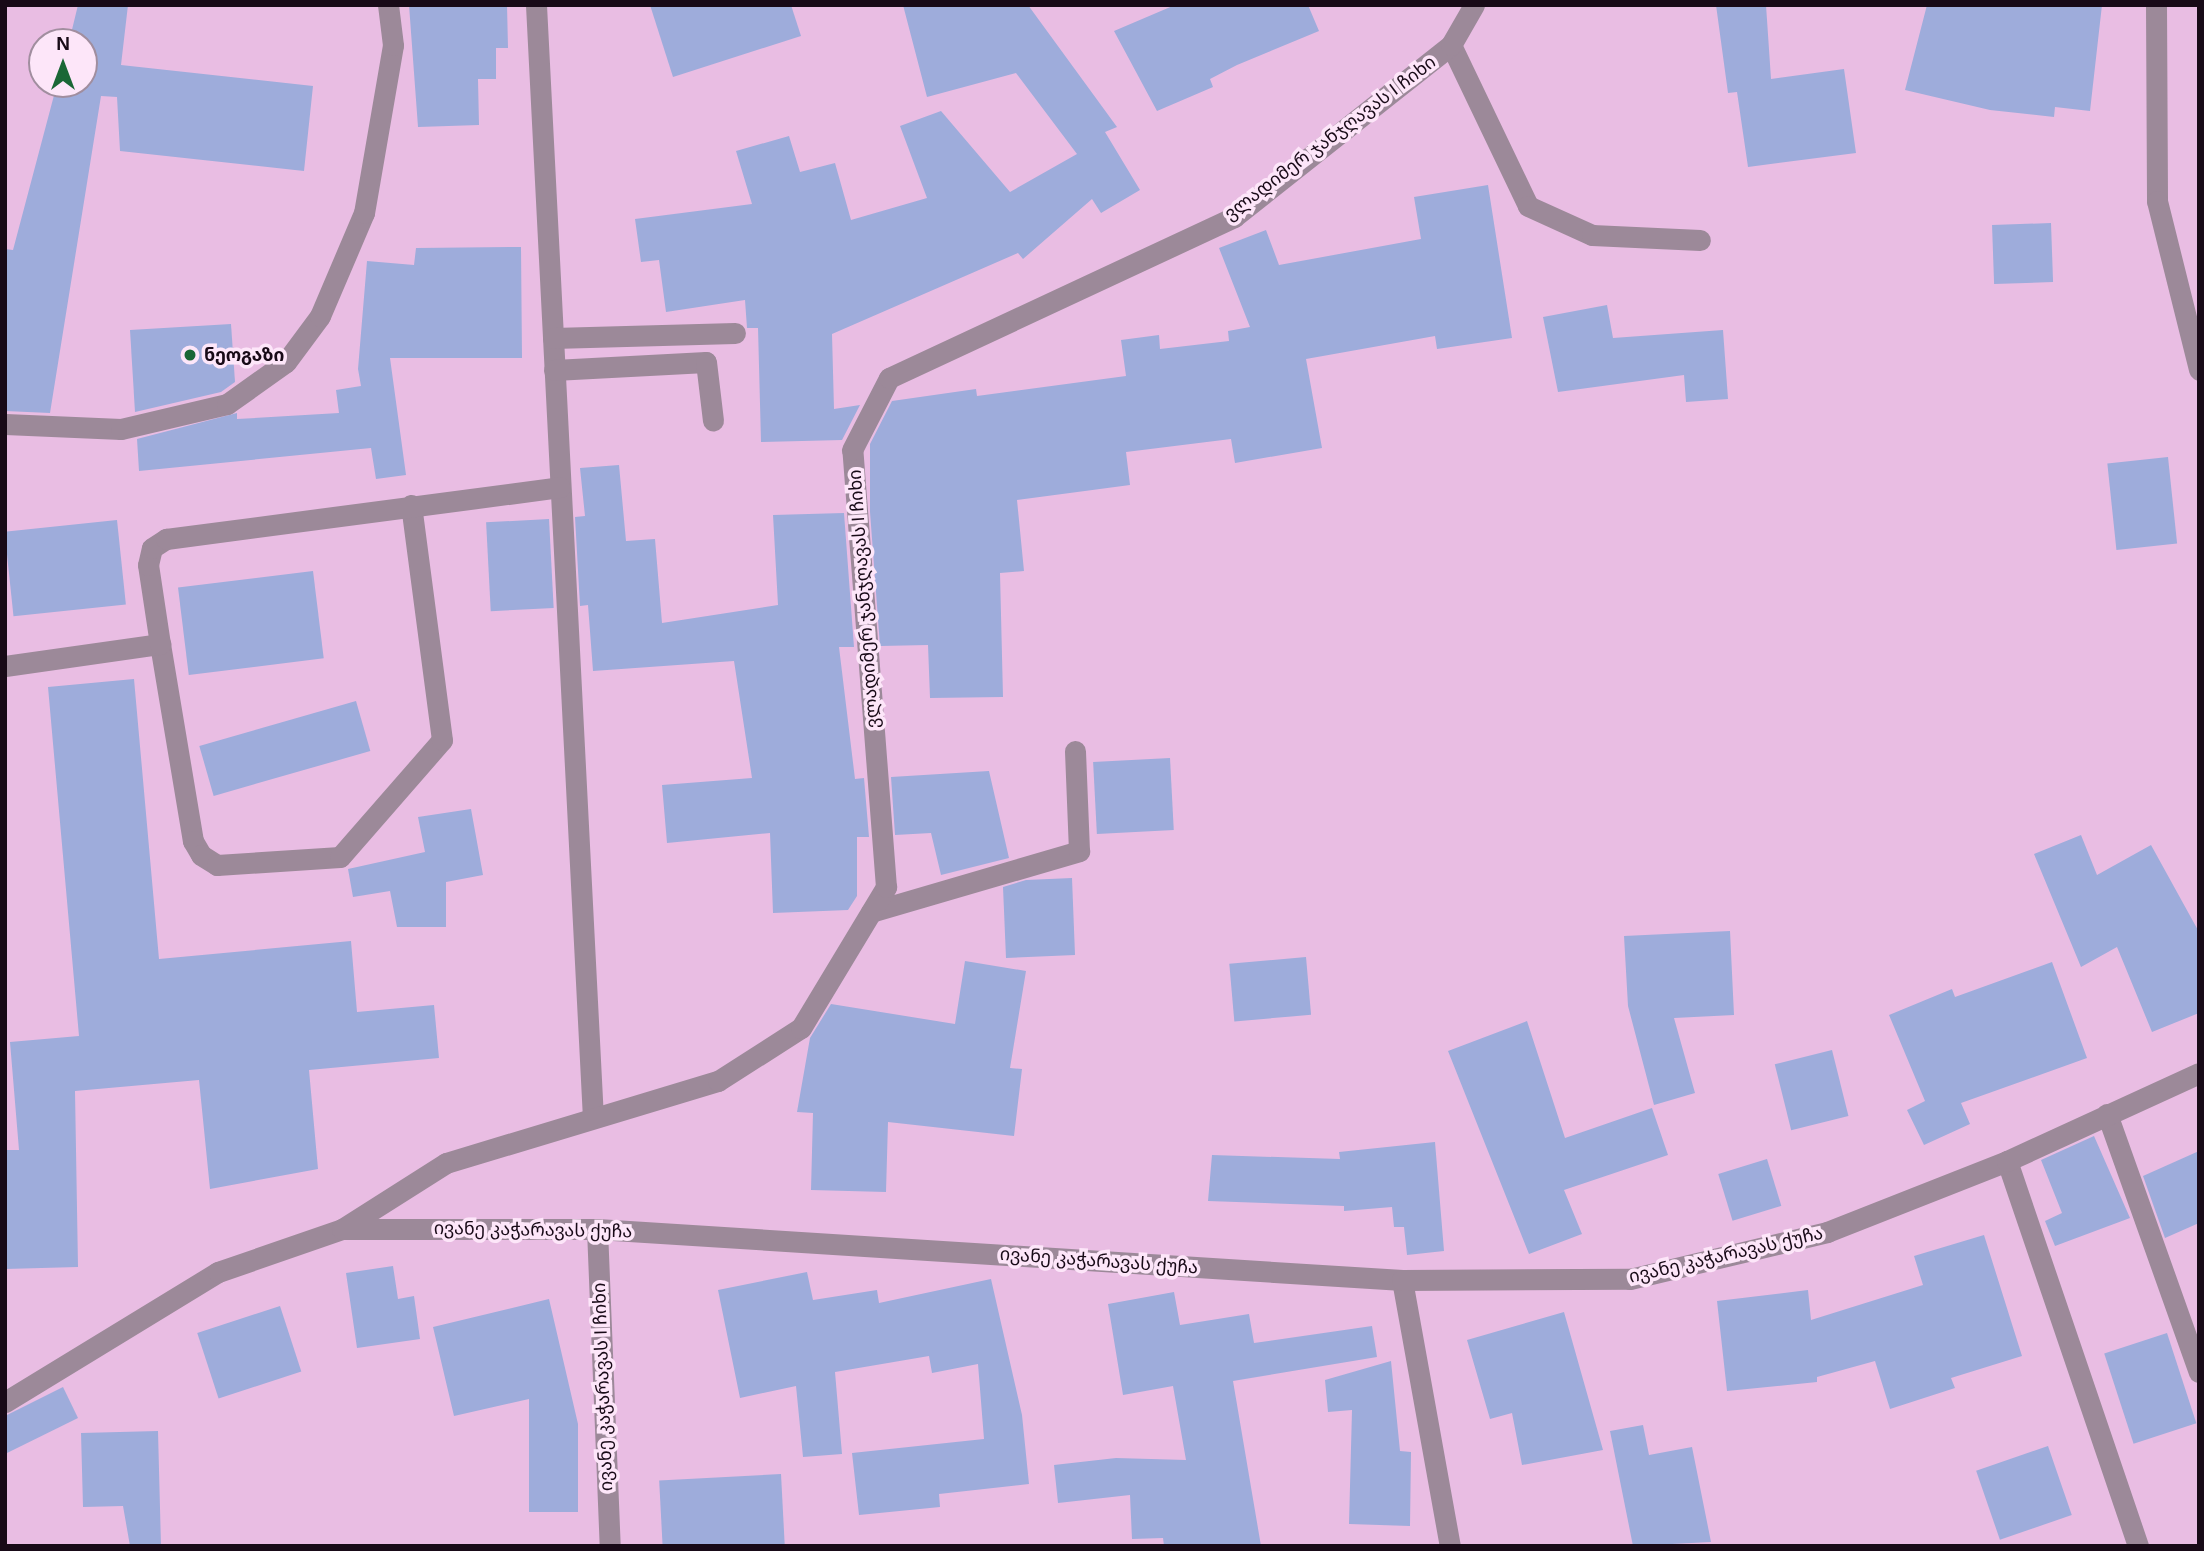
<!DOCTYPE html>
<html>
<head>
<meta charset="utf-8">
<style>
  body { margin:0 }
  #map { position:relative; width:2204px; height:1551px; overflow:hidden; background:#e9bde3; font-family:Helvetica,"Noto Sans Georgian",sans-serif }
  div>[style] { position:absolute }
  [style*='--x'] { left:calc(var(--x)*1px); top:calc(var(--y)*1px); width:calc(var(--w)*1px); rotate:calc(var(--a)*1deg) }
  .building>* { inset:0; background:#9eacdb; transform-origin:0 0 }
  .minor>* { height:21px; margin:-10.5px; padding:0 10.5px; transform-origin:10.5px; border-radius:10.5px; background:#9c8999 }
  .dots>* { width:19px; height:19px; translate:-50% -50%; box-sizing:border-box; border:4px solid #fde6f9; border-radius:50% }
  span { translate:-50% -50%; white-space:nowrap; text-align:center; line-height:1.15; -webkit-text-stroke:7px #fde6f9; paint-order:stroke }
  .street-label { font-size:18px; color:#180a17 }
  .poi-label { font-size:18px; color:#180a17; font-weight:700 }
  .left { translate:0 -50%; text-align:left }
  .frame { position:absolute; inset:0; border:7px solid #180a17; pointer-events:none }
  .north { position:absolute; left:28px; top:28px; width:70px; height:70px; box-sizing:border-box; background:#fde6f9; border:2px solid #a18e9f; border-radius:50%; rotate:0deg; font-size:19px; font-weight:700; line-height:28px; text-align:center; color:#180a17 }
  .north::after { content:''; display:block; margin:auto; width:24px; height:32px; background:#1a6736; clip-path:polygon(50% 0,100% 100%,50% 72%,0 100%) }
</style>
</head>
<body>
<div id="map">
  <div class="building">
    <div style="clip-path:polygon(78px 5px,128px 5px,121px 65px,313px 86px,304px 171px,120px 151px,117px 97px,101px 96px,50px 413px,5px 411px,5px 249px,13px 250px,57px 84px,84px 84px,84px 42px,69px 42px)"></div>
    <div style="clip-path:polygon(409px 5px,507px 5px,508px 48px,496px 48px,496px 79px,478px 79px,479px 125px,418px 127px)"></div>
    <div style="clip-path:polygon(650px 5px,791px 5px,801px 36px,673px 77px)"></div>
    <div style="clip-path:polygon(903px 5px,1028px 5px,1117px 127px,1105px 132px,1140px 190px,1101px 213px,1092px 199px,1023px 259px,1018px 253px,832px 334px,834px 409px,860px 405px,842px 440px,761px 442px,758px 328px,747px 328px,745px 300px,666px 312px,659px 260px,641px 262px,635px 219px,752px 204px,736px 151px,789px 136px,800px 172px,835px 163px,851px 220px,927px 198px,900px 126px,941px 111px,1010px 192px,1077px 154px,1016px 73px,927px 97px)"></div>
    <div style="clip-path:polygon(1175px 5px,1308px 5px,1319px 31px,1237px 65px,1210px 79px,1213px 87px,1157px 111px,1114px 31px)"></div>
    <div style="clip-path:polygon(1716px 5px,1766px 5px,1771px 79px,1844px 69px,1856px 153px,1748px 167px,1737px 92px,1728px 93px)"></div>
    <div style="clip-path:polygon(1927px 5px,2102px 5px,2090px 111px,2055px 107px,2054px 117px,1990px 110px,1905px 90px)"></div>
    <div style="clip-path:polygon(1488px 185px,1512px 338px,1437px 349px,1435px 336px,1306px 359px,1322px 448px,1235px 463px,1231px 439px,1126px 452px,1130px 485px,1017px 500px,1024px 571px,1000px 573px,1003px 697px,930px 698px,928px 645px,880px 646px,870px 512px,870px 444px,892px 401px,976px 389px,977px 396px,1126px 376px,1121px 340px,1159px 335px,1160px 349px,1229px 341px,1228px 331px,1250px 327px,1219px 248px,1266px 230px,1279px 265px,1421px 239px,1414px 197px)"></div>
    <div style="left:2051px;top:223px;width:59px;height:59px;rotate:88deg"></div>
    <div style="clip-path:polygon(521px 247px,522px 358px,390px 358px,406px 475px,376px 479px,371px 448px,139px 471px,137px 439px,237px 413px,237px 419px,339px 413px,336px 390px,361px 386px,358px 369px,367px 261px,414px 265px,416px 248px)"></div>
    <div style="clip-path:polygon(1607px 305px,1613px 338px,1723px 330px,1728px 399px,1686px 402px,1684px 375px,1558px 392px,1543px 317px)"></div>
    <div style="clip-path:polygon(231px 324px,235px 382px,221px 392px,135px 412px,130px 330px)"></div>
    <div style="left:2168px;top:457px;width:87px;height:61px;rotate:84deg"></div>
    <div style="clip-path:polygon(619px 465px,626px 541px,655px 539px,662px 623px,778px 605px,773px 515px,844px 513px,854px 647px,839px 647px,855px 779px,864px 778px,869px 837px,857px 837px,857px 896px,848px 910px,773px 913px,770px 833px,667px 843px,662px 785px,752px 778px,734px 661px,593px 671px,588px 605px,580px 606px,575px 517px,585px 516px,580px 468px)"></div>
    <div style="left:549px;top:519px;width:89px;height:63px;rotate:87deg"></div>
    <div style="left:117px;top:520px;width:85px;height:113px;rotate:84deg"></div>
    <div style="left:313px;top:571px;width:88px;height:136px;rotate:83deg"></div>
    <div style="clip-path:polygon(134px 679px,159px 959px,351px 941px,357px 1012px,434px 1005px,439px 1058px,309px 1070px,318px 1169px,210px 1189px,199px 1080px,75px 1091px,78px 1267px,5px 1269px,5px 1150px,19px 1150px,10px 1042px,79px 1036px,48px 687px)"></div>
    <div style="left:356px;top:701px;width:52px;height:163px;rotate:74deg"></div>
    <div style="left:1170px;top:758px;width:72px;height:77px;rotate:87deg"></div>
    <div style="clip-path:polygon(989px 771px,1009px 858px,941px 875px,931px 833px,895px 835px,891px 777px)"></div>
    <div style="clip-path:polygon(471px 809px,483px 875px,446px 882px,446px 927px,397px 927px,390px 891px,353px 897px,348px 869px,425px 852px,418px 817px)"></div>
    <div style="clip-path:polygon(2081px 835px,2097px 875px,2151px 845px,2199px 932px,2199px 1013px,2152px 1032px,2117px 947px,2081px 967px,2034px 854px)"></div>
    <div style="clip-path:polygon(1072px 878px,1075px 955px,1006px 958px,1003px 887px,1026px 880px)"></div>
    <div style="clip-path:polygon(1730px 931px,1734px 1015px,1674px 1018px,1695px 1093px,1654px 1105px,1628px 1006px,1624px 936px)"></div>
    <div style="left:1306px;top:957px;width:58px;height:77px;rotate:85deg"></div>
    <div style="clip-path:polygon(965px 961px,1026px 971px,1010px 1068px,1022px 1069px,1014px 1136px,888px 1122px,886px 1192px,811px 1190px,813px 1113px,797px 1112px,810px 1038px,831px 1004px,955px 1024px)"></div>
    <div style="clip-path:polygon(2052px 962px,2087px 1058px,1961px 1103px,1970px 1124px,1924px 1145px,1907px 1110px,1925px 1101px,1889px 1015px,1952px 989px,1955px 997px)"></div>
    <div style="clip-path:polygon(1527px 1021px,1565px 1138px,1652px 1108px,1668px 1155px,1564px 1190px,1582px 1234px,1529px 1254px,1448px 1051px)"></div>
    <div style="left:1832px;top:1050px;width:68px;height:59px;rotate:76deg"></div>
    <div style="clip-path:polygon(2094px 1136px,2130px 1218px,2055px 1246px,2045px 1221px,2062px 1213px,2041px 1160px)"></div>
    <div style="clip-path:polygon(1435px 1142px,1444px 1251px,1407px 1255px,1404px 1227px,1394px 1227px,1392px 1207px,1344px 1211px,1344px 1206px,1208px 1201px,1212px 1155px,1340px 1159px,1339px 1152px)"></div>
    <div style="clip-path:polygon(2199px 1151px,2199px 1223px,2165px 1238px,2143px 1176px)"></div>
    <div style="left:1767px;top:1159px;width:49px;height:51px;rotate:73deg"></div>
    <div style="clip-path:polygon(1984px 1235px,2022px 1356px,1951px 1378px,1955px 1388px,1890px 1409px,1875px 1361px,1817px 1377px,1817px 1382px,1727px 1391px,1717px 1301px,1808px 1290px,1811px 1320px,1923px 1285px,1914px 1256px)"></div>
    <div style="clip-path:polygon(393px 1266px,398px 1299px,414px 1296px,420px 1339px,357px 1348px,346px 1273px)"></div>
    <div style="clip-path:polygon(807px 1272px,813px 1300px,877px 1290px,879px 1303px,991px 1279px,1022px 1415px,1029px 1484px,939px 1494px,940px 1507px,859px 1515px,852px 1453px,984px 1439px,978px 1364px,932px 1373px,929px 1356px,835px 1372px,842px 1454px,803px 1457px,796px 1386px,740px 1398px,718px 1290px)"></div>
    <div style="clip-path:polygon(1174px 1292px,1180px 1325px,1249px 1314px,1254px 1343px,1372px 1326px,1377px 1357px,1233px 1381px,1261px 1546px,1164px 1546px,1163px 1538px,1132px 1539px,1130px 1495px,1058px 1503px,1054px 1465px,1116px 1458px,1186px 1460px,1173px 1386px,1123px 1395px,1108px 1304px)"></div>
    <div style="clip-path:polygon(549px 1299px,578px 1424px,578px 1512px,529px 1512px,529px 1399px,454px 1416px,433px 1327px)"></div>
    <div style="left:280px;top:1306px;width:69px;height:87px;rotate:72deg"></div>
    <div style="clip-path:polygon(1564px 1312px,1603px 1450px,1522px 1465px,1512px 1413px,1490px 1419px,1467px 1340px)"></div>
    <div style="left:2167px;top:1333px;width:95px;height:66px;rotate:72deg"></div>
    <div style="clip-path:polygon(1391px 1361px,1400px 1451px,1411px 1452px,1410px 1526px,1349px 1524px,1352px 1410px,1328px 1412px,1325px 1380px)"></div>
    <div style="clip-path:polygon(63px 1387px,78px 1418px,5px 1454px,5px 1416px)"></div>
    <div style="clip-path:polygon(1643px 1425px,1649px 1455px,1692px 1447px,1711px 1542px,1633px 1546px,1610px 1431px)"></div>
    <div style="clip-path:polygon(158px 1431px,161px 1546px,130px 1546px,123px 1506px,83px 1507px,81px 1433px)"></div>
    <div style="left:2048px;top:1446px;width:73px;height:76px;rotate:71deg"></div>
    <div style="left:781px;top:1474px;width:72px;height:122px;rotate:87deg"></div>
  </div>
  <div class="minor">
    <div style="--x:536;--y:5;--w:1114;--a:87.07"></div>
    <div style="--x:2156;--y:5;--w:196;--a:89.7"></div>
    <div style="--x:2157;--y:201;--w:174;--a:76"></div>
    <div style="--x:1451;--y:45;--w:178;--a:64.4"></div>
    <div style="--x:1528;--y:206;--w:70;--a:24.4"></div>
    <div style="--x:1592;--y:235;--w:108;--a:2.7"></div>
    <div style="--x:553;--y:338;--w:182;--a:-1.6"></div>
    <div style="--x:554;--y:370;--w:152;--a:-3"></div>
    <div style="--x:706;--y:362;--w:59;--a:83.2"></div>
    <div style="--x:5;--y:424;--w:116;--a:2.5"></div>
    <div style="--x:121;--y:429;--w:109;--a:-13.3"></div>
    <div style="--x:227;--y:404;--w:72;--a:-35.4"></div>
    <div style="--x:286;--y:362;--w:57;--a:-53.5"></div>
    <div style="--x:320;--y:316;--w:112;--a:-66.9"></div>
    <div style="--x:364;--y:213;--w:170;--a:-80.2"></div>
    <div style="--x:393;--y:45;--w:40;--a:-97.1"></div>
    <div style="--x:160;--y:644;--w:200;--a:80.5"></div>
    <div style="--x:193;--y:841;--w:16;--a:60"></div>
    <div style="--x:201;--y:855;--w:19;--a:32"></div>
    <div style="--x:217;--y:865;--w:123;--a:-3.7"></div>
    <div style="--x:340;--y:857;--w:155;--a:-48.9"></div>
    <div style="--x:442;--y:740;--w:237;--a:-97.5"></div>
    <div style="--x:5;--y:666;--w:157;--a:-8.1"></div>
    <div style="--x:160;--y:644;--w:80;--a:-98.6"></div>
    <div style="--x:148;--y:565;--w:17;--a:-77"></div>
    <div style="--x:152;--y:548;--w:17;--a:-33"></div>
    <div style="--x:166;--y:539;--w:397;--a:-7.5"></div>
    <div style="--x:871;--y:912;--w:217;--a:-16.3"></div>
    <div style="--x:1079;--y:851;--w:100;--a:-92.3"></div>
    <div style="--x:2107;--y:1114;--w:274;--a:70.4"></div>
    <div style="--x:2007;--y:1161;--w:407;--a:71.2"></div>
    <div style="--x:342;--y:1229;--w:123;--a:-32.4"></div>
    <div style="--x:446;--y:1163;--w:284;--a:-16.8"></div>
    <div style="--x:718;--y:1081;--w:98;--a:-32.6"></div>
    <div style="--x:801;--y:1028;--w:165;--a:-58.9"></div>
    <div style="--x:886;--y:887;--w:438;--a:-94.4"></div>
    <div style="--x:852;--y:450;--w:81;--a:-62.8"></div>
    <div style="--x:889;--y:378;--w:381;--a:-25"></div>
    <div style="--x:1234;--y:217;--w:277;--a:-38.4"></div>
    <div style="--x:1451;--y:45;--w:46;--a:-60.1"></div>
    <div style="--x:597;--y:1229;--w:317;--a:87.7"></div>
    <div style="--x:1402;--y:1280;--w:270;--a:79.8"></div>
    <div style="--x:5;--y:1402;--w:250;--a:-31.4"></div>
    <div style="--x:218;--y:1272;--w:131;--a:-19.1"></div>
    <div style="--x:342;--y:1229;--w:255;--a:0"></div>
    <div style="--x:597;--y:1229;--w:807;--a:3.63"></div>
    <div style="--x:1402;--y:1280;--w:228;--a:-0.3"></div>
    <div style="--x:1630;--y:1279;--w:203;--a:-13.4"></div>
    <div style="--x:1827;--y:1232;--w:193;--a:-21.5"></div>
    <div style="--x:2007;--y:1161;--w:211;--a:-24.6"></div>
  </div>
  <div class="dots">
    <div style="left:190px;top:355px;background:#1a6736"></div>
  </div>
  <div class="street-label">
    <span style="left:1330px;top:138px;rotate:-37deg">ვლადიმერ ჯანჯღავას I ჩიხი</span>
    <span style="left:864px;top:599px;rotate:-94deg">ვლადიმერ ჯანჯღავას I ჩიხი</span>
    <span style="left:533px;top:1230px;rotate:1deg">ივანე კაჭარავას ქუჩა</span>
    <span style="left:1726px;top:1255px;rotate:-13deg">ივანე კაჭარავას ქუჩა</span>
    <span style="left:1099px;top:1261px;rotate:4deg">ივანე კაჭარავას ქუჩა</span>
    <span style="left:603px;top:1387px;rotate:-92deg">ივანე კაჭარავას I ჩიხი</span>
  </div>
  <div class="poi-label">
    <span class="left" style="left:204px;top:355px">ნეოგაზი</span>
  </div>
  <div class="frame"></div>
  <div class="north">N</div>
</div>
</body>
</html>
